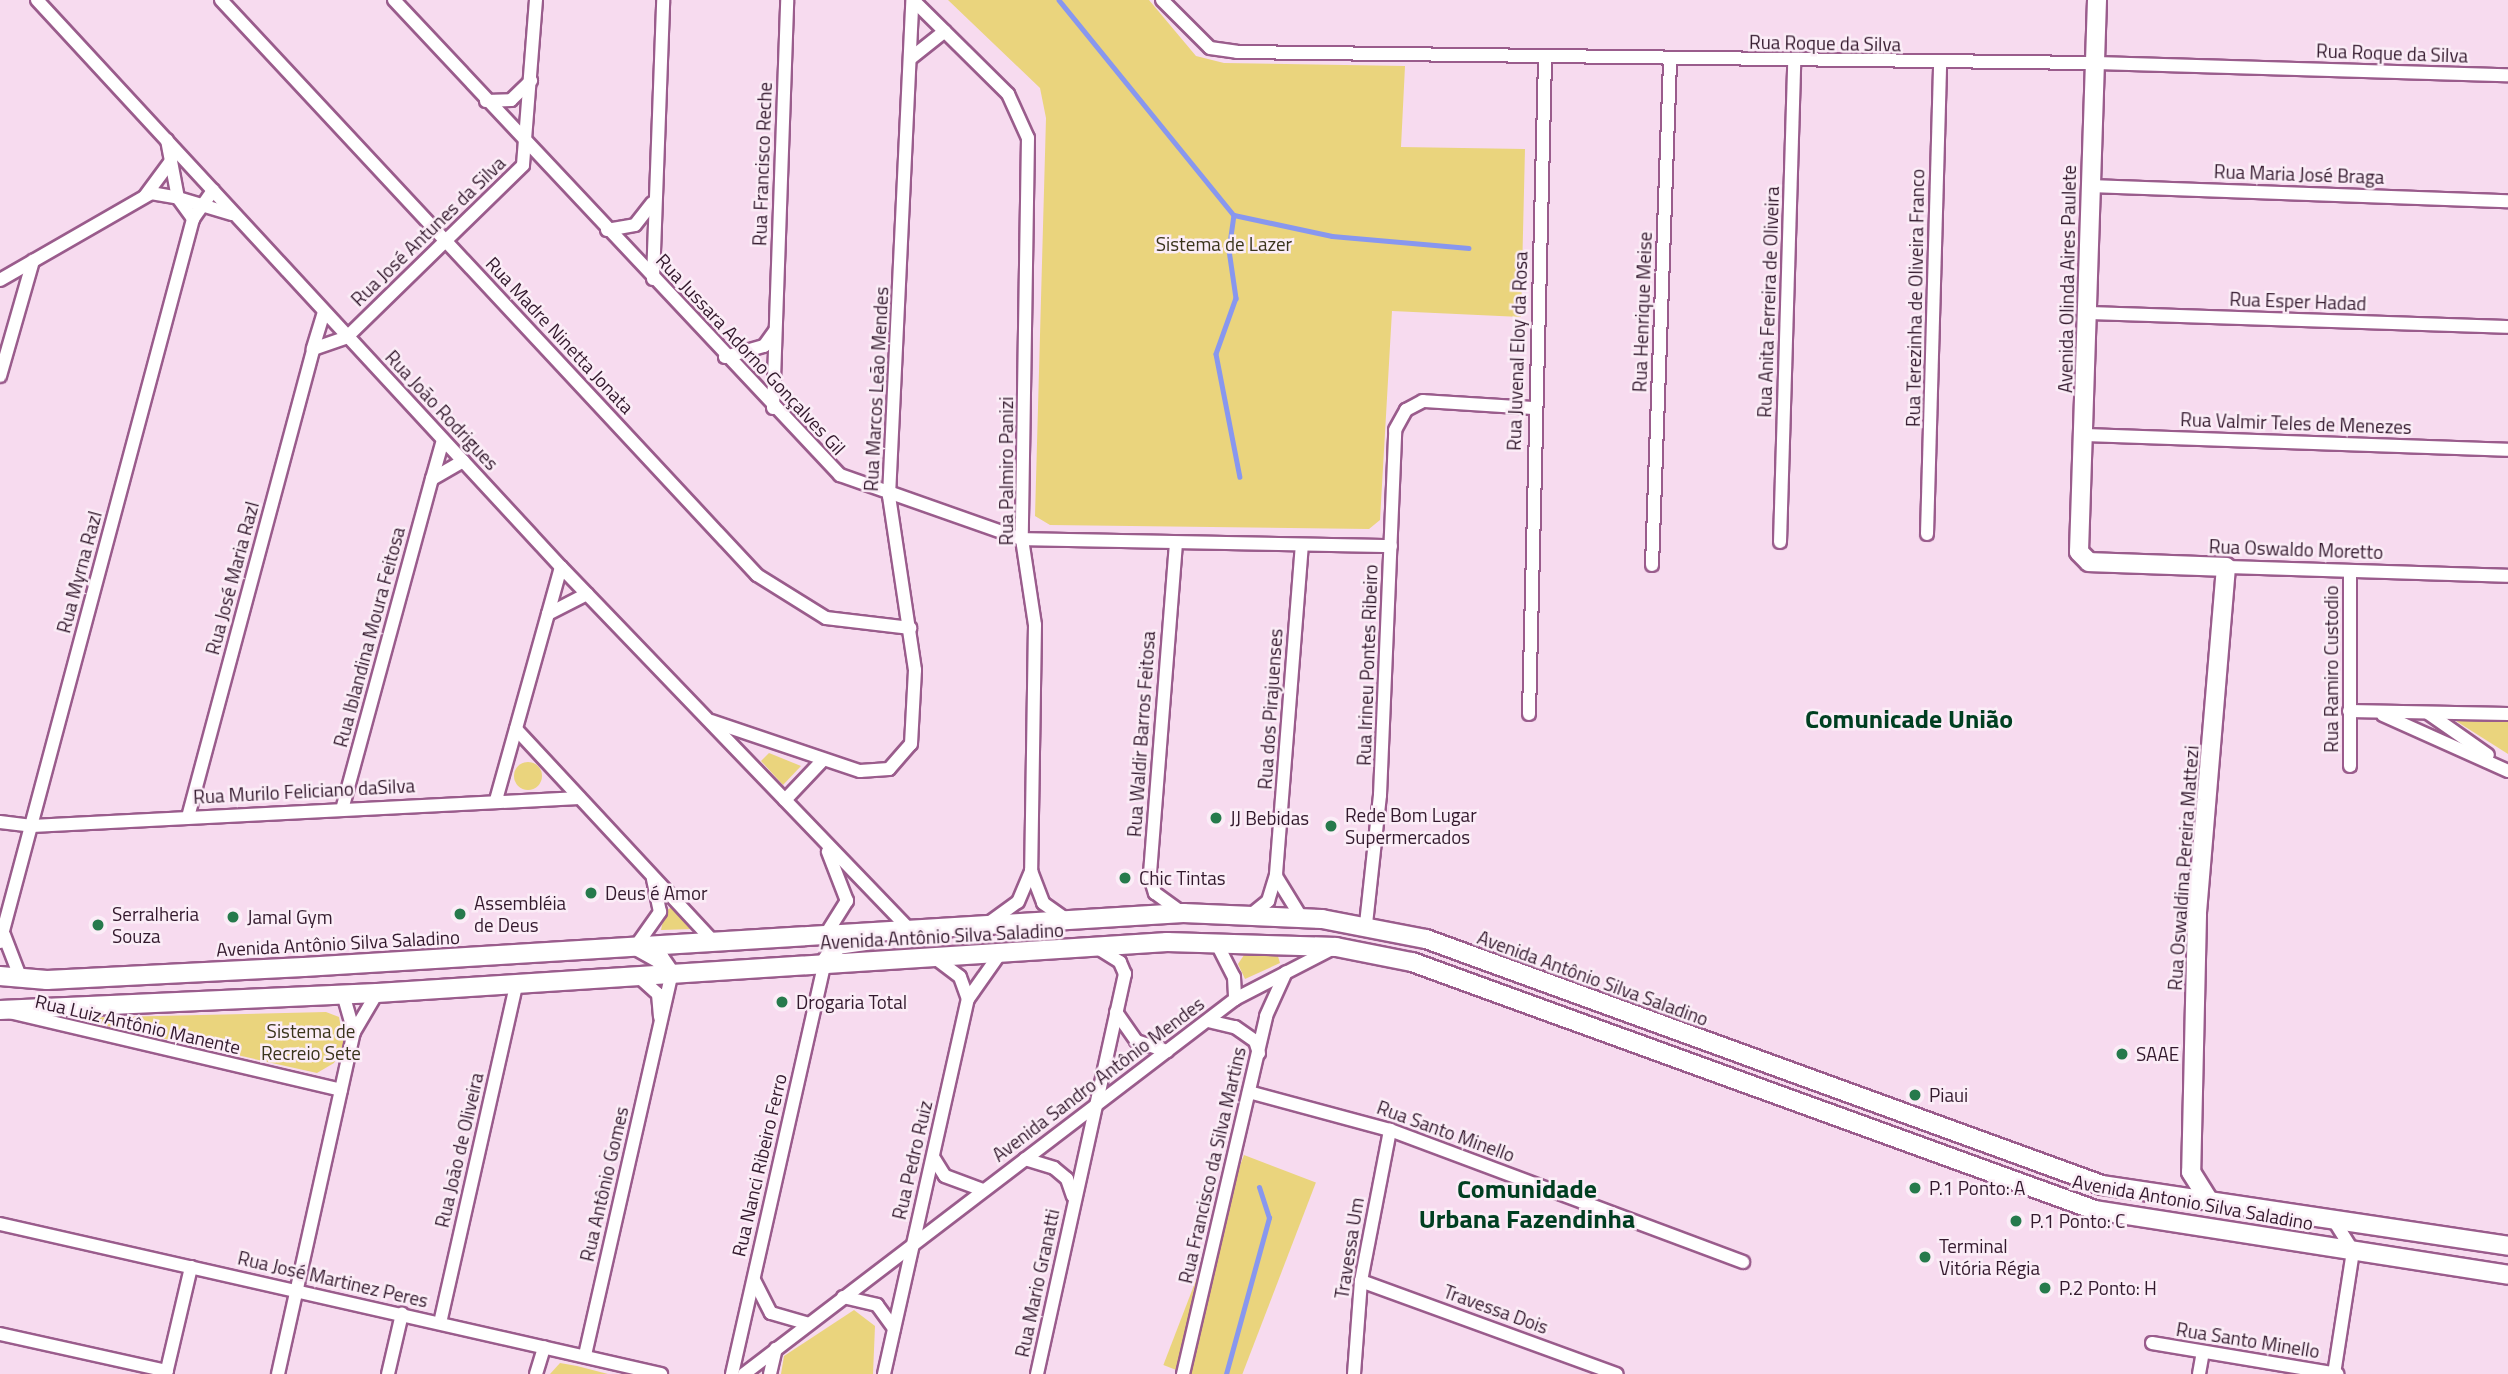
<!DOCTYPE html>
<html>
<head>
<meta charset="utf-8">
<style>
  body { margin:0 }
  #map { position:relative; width:2508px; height:1374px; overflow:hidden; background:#f7dbef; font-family:"Titillium Web",sans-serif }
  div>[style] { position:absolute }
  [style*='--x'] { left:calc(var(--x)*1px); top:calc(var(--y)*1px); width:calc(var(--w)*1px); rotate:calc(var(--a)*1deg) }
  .green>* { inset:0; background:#ead47d; transform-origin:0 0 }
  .round { border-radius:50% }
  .stream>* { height:4.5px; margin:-2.25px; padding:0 2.25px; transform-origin:2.25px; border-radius:2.25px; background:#8897ef }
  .roads { filter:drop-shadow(2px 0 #9a5c8c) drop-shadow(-2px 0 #9a5c8c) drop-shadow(0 2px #9a5c8c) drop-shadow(0 -2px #9a5c8c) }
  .street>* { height:12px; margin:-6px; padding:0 6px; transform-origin:6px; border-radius:6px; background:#fff }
  .secondary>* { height:18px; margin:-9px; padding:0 9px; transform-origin:9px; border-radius:9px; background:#fff }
  .dots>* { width:19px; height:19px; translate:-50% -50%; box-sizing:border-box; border:4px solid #fbedf7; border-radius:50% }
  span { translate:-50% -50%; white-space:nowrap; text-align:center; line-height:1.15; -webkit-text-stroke:5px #fbedf7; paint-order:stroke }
  .street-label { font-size:19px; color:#33192d }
  .park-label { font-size:19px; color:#39331b }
  .poi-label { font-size:19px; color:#33192d }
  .left { translate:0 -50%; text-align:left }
  .district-label { font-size:26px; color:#003f21; font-weight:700 }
</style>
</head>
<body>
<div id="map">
  <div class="green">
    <div style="clip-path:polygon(948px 0,1149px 0,1196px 56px,1224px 63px,1405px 66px,1401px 147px,1525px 149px,1521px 317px,1392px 311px,1380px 520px,1369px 529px,1050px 525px,1035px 516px,1046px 118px,1040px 88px)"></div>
    <div style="clip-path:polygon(2456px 719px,2508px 721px,2508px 754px,2456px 721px)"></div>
    <div style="clip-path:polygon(769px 753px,801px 766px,783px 785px,761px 761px)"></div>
    <div class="round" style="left:514px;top:762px;width:28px;height:28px"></div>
    <div style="clip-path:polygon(676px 905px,693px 926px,693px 929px,661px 930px,665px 911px)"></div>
    <div style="clip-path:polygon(1246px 952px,1277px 953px,1280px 963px,1245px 979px,1238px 964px)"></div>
    <div style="clip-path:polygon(326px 1012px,339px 1017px,344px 1043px,334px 1063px,317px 1073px,71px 1018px)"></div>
    <div style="left:1244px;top:1155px;width:77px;height:225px;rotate:21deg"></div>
    <div style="clip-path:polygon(854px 1310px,875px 1326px,873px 1374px,781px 1374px,784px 1356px)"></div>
    <div style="clip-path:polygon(560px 1363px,577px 1366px,608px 1374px,550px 1374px)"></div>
  </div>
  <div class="stream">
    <div style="--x:1059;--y:0;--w:277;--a:50.9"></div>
    <div style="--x:1234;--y:215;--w:100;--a:12.1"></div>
    <div style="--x:1332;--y:236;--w:137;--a:5"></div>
    <div style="--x:1234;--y:215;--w:35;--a:98"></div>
    <div style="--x:1229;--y:250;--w:49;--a:81.7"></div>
    <div style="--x:1236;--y:298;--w:59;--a:109.7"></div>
    <div style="--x:1216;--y:354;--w:125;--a:79"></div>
    <div style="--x:1226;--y:1374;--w:162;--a:-74.6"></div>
    <div style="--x:1269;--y:1218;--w:32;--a:-108"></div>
  </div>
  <div class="roads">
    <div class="street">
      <div style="--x:37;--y:0;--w:772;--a:47.26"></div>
      <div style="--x:561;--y:567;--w:501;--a:46.13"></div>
      <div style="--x:221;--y:0;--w:786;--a:47.01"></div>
      <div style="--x:757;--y:575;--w:81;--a:31.9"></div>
      <div style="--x:826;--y:618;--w:85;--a:6.8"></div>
      <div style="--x:394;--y:0;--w:652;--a:46.8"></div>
      <div style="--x:840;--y:475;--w:193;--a:19.4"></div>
      <div style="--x:1022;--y:539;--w:369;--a:1.1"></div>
      <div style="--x:913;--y:0;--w:134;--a:44.7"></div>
      <div style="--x:1008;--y:94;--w:48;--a:65.6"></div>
      <div style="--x:1028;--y:138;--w:401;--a:90.9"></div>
      <div style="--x:1022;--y:539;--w:87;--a:81.4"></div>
      <div style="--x:1035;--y:625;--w:246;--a:90.9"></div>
      <div style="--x:1031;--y:871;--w:34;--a:69"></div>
      <div style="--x:1043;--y:903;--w:28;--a:35"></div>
      <div style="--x:1162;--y:0;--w:68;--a:45"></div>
      <div style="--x:1210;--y:48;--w:27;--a:8"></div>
      <div style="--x:1237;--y:52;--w:857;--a:0.74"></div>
      <div style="--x:2094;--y:63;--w:414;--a:1.7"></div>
      <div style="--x:911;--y:58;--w:43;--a:-38.5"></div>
      <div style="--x:486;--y:101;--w:25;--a:-2"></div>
      <div style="--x:511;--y:100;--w:28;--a:-44"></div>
      <div style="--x:167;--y:140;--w:59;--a:79.3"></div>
      <div style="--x:178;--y:198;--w:56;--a:16.5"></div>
      <div style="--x:2089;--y:186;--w:419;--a:2.1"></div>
      <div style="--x:145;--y:196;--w:44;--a:-53.4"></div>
      <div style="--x:607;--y:230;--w:28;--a:-10"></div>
      <div style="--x:635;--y:225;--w:28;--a:-52"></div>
      <div style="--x:653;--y:279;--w:279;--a:-87.9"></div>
      <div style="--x:0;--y:280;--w:174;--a:-29.9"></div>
      <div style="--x:151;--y:193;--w:27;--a:10"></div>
      <div style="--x:178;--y:198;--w:26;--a:54"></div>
      <div style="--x:324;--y:312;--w:39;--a:107"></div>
      <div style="--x:313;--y:349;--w:36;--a:-19"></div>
      <div style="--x:347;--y:337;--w:246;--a:-44.3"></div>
      <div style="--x:523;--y:165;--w:166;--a:-85.5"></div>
      <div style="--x:2088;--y:313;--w:420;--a:1.9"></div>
      <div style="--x:725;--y:357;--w:41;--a:-15.8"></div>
      <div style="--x:764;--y:346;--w:19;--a:-54"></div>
      <div style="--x:0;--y:376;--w:120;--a:-74"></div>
      <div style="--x:773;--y:408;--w:408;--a:-88"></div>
      <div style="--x:2084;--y:435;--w:424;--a:2"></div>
      <div style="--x:443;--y:440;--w:41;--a:105.8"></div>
      <div style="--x:432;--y:479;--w:36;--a:-30"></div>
      <div style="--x:1927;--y:534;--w:470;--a:-88.4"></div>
      <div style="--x:1780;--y:542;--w:480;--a:-88.3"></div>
      <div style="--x:1176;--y:543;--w:335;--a:94.5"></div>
      <div style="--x:1150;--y:877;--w:17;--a:73"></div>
      <div style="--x:1155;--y:893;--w:32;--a:36"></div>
      <div style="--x:1652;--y:565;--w:504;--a:-87.95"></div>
      <div style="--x:561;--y:567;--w:49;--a:105.5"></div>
      <div style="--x:548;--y:614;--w:44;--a:-27.1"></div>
      <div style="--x:2226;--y:567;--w:282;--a:1.8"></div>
      <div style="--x:2349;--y:711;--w:159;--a:1.1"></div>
      <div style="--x:2428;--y:713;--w:73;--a:35"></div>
      <div style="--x:1529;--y:714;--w:655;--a:-88.6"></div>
      <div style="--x:2383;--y:715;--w:137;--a:24.1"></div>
      <div style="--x:711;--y:721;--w:157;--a:18.6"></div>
      <div style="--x:860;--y:771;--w:29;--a:-4"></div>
      <div style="--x:889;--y:769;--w:33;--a:-49"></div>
      <div style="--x:911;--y:744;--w:74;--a:-86.9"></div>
      <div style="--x:915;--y:670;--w:176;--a:-98.5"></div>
      <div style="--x:889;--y:496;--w:497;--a:-87.3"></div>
      <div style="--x:516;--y:729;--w:288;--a:47.1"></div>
      <div style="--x:2350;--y:766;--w:193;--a:-90"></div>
      <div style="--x:496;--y:800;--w:193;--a:-74.4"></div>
      <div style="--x:785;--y:800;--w:55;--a:-46.5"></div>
      <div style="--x:343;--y:806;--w:339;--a:-74.8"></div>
      <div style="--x:188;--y:817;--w:484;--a:-75"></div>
      <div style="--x:0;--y:822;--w:32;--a:7"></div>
      <div style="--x:32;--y:826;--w:548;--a:-2.93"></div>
      <div style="--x:1277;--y:878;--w:46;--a:58.4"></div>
      <div style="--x:1252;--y:914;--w:21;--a:-39"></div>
      <div style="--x:1268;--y:901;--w:28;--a:-73"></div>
      <div style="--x:1276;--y:874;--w:329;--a:-85.5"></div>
      <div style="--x:990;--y:922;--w:34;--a:-36"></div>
      <div style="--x:1018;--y:902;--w:34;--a:-67"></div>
      <div style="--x:1366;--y:924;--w:130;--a:-83.8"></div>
      <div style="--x:1380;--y:795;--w:365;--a:-87.6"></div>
      <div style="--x:1395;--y:430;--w:23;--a:-61"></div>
      <div style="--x:1406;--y:410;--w:19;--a:-28"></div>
      <div style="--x:1423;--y:401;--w:112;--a:3.6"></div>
      <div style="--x:828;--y:931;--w:36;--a:-58"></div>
      <div style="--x:847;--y:901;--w:53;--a:-111.2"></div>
      <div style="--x:4;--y:935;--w:47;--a:68.9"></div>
      <div style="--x:0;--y:942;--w:748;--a:-75.05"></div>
      <div style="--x:193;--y:219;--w:35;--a:-55"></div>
      <div style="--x:1216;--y:942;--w:39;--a:63"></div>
      <div style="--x:1234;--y:977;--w:22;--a:87"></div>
      <div style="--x:636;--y:946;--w:42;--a:-54.8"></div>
      <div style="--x:660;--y:912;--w:34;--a:-102"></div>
      <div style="--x:935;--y:958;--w:31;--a:37"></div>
      <div style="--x:960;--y:977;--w:23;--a:70"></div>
      <div style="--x:639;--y:977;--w:25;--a:42"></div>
      <div style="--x:658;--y:994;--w:23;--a:85"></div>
      <div style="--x:343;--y:994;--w:40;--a:74"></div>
      <div style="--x:9;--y:1012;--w:341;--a:13.2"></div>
      <div style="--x:1116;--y:1012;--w:35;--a:55"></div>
      <div style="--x:1136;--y:1041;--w:33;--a:18"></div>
      <div style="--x:1208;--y:1021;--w:28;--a:13"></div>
      <div style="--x:1235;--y:1027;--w:24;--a:35"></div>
      <div style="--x:1255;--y:1041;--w:13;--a:72"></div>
      <div style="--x:1249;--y:1092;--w:146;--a:15.1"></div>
      <div style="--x:1390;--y:1130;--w:377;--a:20.5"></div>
      <div style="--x:933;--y:1157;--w:22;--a:58"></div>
      <div style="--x:945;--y:1176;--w:40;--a:20.2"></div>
      <div style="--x:1025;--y:1159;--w:30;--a:17"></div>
      <div style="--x:1054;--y:1168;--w:17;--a:40"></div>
      <div style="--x:1067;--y:1179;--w:18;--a:71"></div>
      <div style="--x:0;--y:1224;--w:678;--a:12.79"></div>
      <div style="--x:754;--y:1280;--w:37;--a:63"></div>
      <div style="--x:771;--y:1313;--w:37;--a:16"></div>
      <div style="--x:1361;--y:1281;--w:272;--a:20"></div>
      <div style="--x:843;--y:1297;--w:35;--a:13"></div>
      <div style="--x:877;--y:1305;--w:29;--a:54"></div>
      <div style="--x:440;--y:1323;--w:346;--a:-77.3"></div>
      <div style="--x:0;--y:1334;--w:171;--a:12.5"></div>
      <div style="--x:2152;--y:1343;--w:188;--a:9.5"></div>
      <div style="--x:585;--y:1355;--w:390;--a:-77.2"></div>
      <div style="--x:166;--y:1374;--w:110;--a:-76.8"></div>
      <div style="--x:278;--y:1374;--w:350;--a:-77.5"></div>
      <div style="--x:354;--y:1032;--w:45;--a:-59.5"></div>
      <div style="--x:388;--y:1374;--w:62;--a:-76.9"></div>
      <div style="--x:536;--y:1374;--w:28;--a:-73"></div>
      <div style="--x:732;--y:1374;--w:419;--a:-77.3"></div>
      <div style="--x:744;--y:1374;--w:618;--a:-37.37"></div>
      <div style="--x:1235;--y:999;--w:109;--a:-27.3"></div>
      <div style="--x:770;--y:1374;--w:26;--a:-77"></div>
      <div style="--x:884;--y:1374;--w:384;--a:-77.4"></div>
      <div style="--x:968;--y:999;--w:54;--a:-54.8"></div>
      <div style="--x:1037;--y:1374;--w:410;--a:-77.6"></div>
      <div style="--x:1125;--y:974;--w:13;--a:-113"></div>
      <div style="--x:1120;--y:962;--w:26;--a:-148"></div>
      <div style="--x:1183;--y:1374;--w:367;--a:-76.9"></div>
      <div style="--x:1266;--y:1016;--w:48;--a:-65.6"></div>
      <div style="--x:1354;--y:1374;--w:93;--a:-85.7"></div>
      <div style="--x:1361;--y:1281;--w:154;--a:-79.1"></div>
      <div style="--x:2199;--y:1374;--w:22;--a:-80"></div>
      <div style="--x:2334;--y:1374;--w:124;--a:-81.2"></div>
      <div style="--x:2353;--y:1251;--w:36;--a:-122"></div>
    </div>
    <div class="secondary">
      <div style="--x:2097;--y:0;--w:552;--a:91.87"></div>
      <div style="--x:2079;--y:552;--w:14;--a:45"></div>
      <div style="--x:2089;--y:562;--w:137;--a:2.1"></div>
      <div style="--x:2226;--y:567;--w:349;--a:94.8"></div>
      <div style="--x:2197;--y:915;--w:257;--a:91.3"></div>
      <div style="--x:2191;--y:1172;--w:34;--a:58"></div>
      <div style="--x:638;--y:947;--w:25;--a:29"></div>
      <div style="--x:660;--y:959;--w:19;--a:55"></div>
      <div style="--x:824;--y:965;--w:24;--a:-57"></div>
      <div style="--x:837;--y:945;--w:30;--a:-8"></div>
      <div style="--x:0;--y:976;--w:47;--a:4.9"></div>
      <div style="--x:47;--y:980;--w:257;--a:-2.9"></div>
      <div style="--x:304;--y:967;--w:881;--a:-3.52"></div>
      <div style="--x:1183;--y:913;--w:139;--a:2.5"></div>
      <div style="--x:1322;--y:919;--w:106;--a:10.9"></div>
      <div style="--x:1426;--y:939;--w:719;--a:20"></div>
      <div style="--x:2102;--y:1185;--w:411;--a:8.5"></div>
      <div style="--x:0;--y:1010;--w:377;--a:-2.6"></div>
      <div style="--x:377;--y:993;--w:792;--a:-3.69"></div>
      <div style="--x:1167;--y:942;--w:169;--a:1.7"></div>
      <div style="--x:1336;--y:947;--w:77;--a:11.2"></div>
      <div style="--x:1412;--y:962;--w:727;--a:19.96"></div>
      <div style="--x:2095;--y:1210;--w:418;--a:8.9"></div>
    </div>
  </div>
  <div class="dots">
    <div style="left:1216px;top:818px;background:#267a4c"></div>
    <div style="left:1331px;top:826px;background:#267a4c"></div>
    <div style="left:1125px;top:878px;background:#267a4c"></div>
    <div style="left:591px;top:893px;background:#267a4c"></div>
    <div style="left:460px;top:914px;background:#267a4c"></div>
    <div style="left:233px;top:917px;background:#267a4c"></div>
    <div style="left:98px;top:925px;background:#267a4c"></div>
    <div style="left:782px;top:1002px;background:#267a4c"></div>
    <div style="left:2122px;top:1054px;background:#267a4c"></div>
    <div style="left:1915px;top:1095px;background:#267a4c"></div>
    <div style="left:1915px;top:1188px;background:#267a4c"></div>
    <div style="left:2016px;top:1221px;background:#267a4c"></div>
    <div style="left:1925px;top:1257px;background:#267a4c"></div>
    <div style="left:2045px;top:1288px;background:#267a4c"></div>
  </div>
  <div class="street-label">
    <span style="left:1825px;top:43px;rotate:1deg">Rua Roque da Silva</span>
    <span style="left:2392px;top:53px;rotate:2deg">Rua Roque da Silva</span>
    <span style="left:762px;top:164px;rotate:-88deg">Rua Francisco Reche</span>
    <span style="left:2299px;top:174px;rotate:2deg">Rua Maria José Braga</span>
    <span style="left:428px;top:231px;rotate:-44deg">Rua José Antunes da Silva</span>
    <span style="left:2067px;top:279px;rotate:-89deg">Avenida Olinda Aires Paulete</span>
    <span style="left:1915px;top:298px;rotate:-89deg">Rua Terezinha de Oliveira Franco</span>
    <span style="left:2298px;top:301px;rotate:2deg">Rua Esper Hadad</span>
    <span style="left:1768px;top:302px;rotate:-88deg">Rua Anita Ferreira de Oliveira</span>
    <span style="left:1642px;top:312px;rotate:-88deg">Rua Henrique Meise</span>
    <span style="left:560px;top:335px;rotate:47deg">Rua Madre Ninetta Jonata</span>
    <span style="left:1517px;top:351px;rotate:-88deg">Rua Juvenal Eloy da Rosa</span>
    <span style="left:751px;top:354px;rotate:47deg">Rua Jussara Adorno Gonçalves Gil</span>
    <span style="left:876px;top:389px;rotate:-87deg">Rua Marcos Leão Mendes</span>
    <span style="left:442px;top:410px;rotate:47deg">Rua João Rodrigues</span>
    <span style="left:2296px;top:423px;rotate:2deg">Rua Valmir Teles de Menezes</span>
    <span style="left:1006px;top:471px;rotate:-90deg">Rua Palmiro Panizi</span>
    <span style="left:2296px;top:549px;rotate:2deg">Rua Oswaldo Moretto</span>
    <span style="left:79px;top:572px;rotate:-75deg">Rua Myrna Razl</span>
    <span style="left:232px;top:578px;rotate:-75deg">Rua José Maria Razl</span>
    <span style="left:369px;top:637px;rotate:-75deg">Rua Iblandina Moura Feitosa</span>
    <span style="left:1367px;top:665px;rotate:-88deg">Rua Irineu Pontes Ribeiro</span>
    <span style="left:2331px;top:669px;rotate:-90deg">Rua Ramiro Custodio</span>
    <span style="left:1270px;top:709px;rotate:-86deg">Rua dos Pirajuenses</span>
    <span style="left:1141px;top:734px;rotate:-86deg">Rua Waldir Barros Feitosa</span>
    <span style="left:304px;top:791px;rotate:-3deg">Rua Murilo Feliciano daSilva</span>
    <span style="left:2183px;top:868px;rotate:-86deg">Rua Oswaldina Pereira Mattezi</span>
    <span style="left:942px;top:936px;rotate:-3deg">Avenida Antônio Silva Saladino</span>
    <span style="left:338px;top:943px;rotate:-3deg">Avenida Antônio Silva Saladino</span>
    <span style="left:1593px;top:978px;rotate:20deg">Avenida Antônio Silva Saladino</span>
    <span style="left:138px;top:1024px;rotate:13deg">Rua Luiz Antônio Manente</span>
    <span style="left:1098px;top:1079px;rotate:-37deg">Avenida Sandro Antônio Mendes</span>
    <span style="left:1446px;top:1131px;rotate:20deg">Rua Santo Minello</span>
    <span style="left:459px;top:1150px;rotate:-77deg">Rua João de Oliveira</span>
    <span style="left:912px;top:1160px;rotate:-77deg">Rua Pedro Ruiz</span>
    <span style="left:759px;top:1165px;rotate:-77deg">Rua Nanci Ribeiro Ferro</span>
    <span style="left:1212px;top:1165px;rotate:-77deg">Rua Francisco da Silva Martins</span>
    <span style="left:604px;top:1184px;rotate:-77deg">Rua Antônio Gomes</span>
    <span style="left:2193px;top:1202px;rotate:10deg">Avenida Antonio Silva Saladino</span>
    <span style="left:1349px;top:1248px;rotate:-81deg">Travessa Um</span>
    <span style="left:333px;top:1279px;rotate:13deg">Rua José Martinez Peres</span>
    <span style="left:1037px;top:1283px;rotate:-78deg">Rua Mario Granatti</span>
    <span style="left:1496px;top:1309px;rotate:20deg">Travessa Dois</span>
    <span style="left:2248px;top:1340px;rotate:9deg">Rua Santo Minello</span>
  </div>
  <div class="park-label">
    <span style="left:1224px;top:244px">Sistema de Lazer</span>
    <span style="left:311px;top:1042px">Sistema de<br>Recreio Sete</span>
  </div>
  <div class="poi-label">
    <span class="left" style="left:1345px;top:826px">Rede Bom Lugar<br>Supermercados</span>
    <span class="left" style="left:1230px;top:818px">JJ Bebidas</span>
    <span class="left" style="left:1139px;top:878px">Chic Tintas</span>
    <span class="left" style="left:605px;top:893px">Deus é Amor</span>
    <span class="left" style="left:474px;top:914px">Assembléia<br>de Deus</span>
    <span class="left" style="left:112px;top:925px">Serralheria<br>Souza</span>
    <span class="left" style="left:247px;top:917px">Jamal Gym</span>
    <span class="left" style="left:796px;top:1002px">Drogaria Total</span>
    <span class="left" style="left:2136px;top:1054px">SAAE</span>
    <span class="left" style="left:1929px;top:1095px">Piaui</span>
    <span class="left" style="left:1929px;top:1188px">P.1 Ponto: A</span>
    <span class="left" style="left:2030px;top:1221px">P.1 Ponto: C</span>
    <span class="left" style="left:1939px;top:1257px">Terminal<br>Vitória Régia</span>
    <span class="left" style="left:2059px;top:1288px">P.2 Ponto: H</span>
  </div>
  <div class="district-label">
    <span style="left:1909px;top:719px">Comunicade União</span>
    <span style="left:1527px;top:1204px">Comunidade<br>Urbana Fazendinha</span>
  </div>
</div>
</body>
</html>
